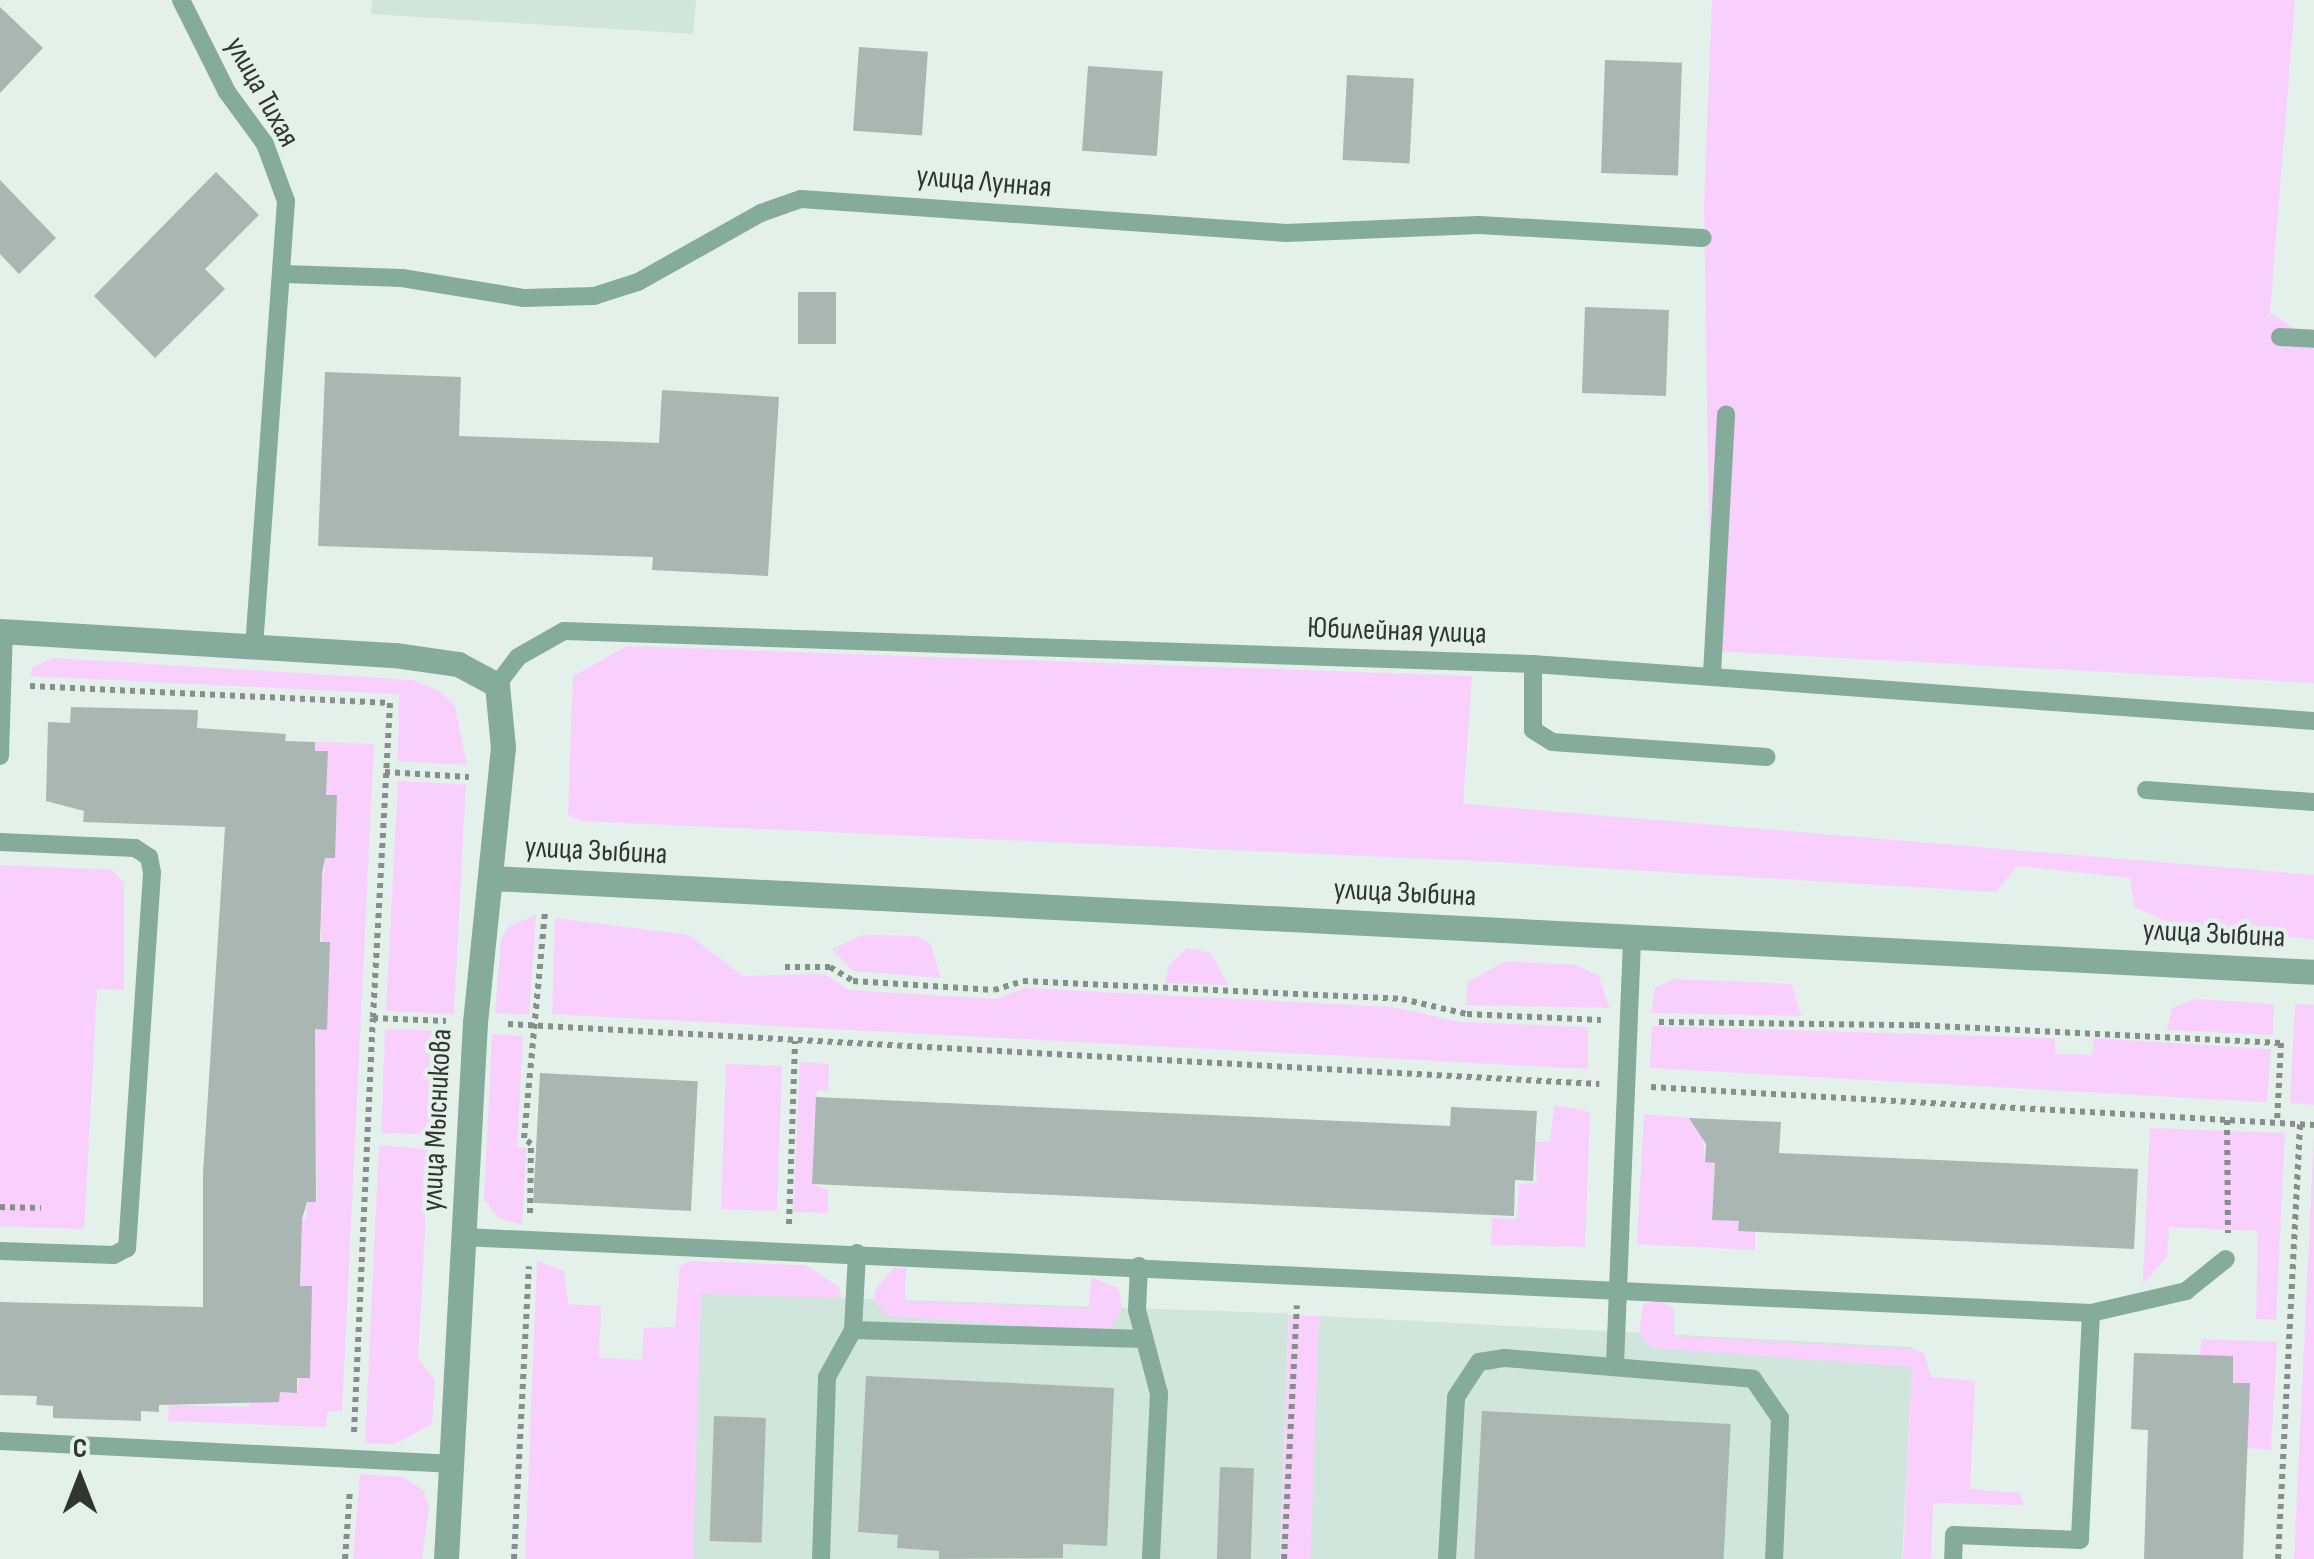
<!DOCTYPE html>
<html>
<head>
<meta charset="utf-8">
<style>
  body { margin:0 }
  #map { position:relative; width:2314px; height:1559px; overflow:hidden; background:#e4f1eb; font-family:"Sofia Sans Condensed",sans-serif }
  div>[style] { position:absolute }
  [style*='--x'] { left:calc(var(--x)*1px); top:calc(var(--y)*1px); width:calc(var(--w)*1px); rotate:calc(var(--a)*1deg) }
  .built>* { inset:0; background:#d0e5db; transform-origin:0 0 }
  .green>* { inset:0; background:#f9cffe; transform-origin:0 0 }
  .building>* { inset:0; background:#aab6b1; transform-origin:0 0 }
  .path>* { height:6px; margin-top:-3px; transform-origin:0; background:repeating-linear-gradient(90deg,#868f8a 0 5px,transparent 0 10px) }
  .lane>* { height:18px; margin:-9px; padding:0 9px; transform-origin:9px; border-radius:9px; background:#85ab9a }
  .street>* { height:25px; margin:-12.5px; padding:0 12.5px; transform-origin:12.5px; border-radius:12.5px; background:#85ab9a }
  span { translate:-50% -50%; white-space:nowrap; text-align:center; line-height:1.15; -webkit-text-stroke:9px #e4f1eb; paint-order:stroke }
  .street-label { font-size:30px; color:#303532 }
  .north { position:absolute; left:30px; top:1429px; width:100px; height:100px; -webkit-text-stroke:8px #e4f1eb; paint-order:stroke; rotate:0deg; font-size:28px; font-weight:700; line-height:40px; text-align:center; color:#303532 }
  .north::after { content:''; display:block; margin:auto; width:35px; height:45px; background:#303532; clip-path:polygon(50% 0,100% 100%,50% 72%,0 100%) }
</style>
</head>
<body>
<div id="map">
  <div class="built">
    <div style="clip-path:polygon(372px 0,696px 0,693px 34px,371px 14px)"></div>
    <div style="left:701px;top:1293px;width:588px;height:266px;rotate:2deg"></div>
    <div style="left:1319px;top:1316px;width:595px;height:243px;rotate:3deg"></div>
  </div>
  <div class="green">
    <div style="clip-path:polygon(1712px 0,2295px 0,2270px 313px,2314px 341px,2314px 683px,1711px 651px,1704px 204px)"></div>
    <div style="clip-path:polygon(627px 646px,1472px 676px,1463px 804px,2314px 875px,2314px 939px,2184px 929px,2134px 907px,2130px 878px,2017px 866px,1996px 892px,1500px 862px,581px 821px,568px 814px,573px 676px)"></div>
    <div style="clip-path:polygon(54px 658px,412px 680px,439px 691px,455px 706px,467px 765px,398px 761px,399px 694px,30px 676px,33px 667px)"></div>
    <div style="clip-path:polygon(315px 742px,374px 744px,342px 1411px,328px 1411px,326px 1427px,168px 1421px,169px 1405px,249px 1407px,249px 1401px,279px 1402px,280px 1392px,297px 1393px,311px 1286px,300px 1286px,301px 1270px,294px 1270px,295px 1219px,306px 1219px,307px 1202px,317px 1202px,315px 1029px,327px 1029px,321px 925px,313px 924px,314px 873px,324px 874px,325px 858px,335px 857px,337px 795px,326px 795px,328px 752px,315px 751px)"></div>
    <div style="left:398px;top:781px;width:68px;height:230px;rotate:3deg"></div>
    <div style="clip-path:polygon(0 865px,112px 870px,124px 883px,124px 990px,97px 989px,84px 1229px,0 1226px)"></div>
    <div style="clip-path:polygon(536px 915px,529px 1015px,495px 1013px,501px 940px,509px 926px)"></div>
    <div style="clip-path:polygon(555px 918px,689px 935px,743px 976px,824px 974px,849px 990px,996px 999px,1025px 988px,1393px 1007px,1460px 1022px,1588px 1027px,1588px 1069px,552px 1014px)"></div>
    <div style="clip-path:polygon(862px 935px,917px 936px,930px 943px,941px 978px,853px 971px,832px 949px)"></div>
    <div style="clip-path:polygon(1187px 948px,1211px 953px,1228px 985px,1165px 983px,1169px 965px)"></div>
    <div style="clip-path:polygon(1506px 961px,1576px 965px,1599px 976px,1609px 1008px,1466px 1005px,1468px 982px)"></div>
    <div style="clip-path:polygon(1673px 979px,1792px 984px,1801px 1016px,1651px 1013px,1655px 988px)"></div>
    <div style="clip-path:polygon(2195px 999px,2274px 1004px,2273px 1035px,2167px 1030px,2172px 1008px)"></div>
    <div style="clip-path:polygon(2295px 1004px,2314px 1005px,2314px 1105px,2290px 1103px)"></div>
    <div style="clip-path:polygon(1652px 1026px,2055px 1038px,2055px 1054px,2092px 1055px,2094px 1038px,2271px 1049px,2267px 1102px,1650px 1068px)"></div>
    <div style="left:385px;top:1029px;width:68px;height:104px;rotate:2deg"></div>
    <div style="clip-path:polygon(492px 1034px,523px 1036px,517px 1147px,526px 1148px,522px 1225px,498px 1218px,484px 1199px)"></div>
    <div style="clip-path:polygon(800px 1062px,829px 1064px,828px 1091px,818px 1090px,816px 1097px,812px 1184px,828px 1190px,828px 1213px,793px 1212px)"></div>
    <div style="left:726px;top:1064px;width:56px;height:145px;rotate:2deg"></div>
    <div style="clip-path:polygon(1554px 1105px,1590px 1112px,1585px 1247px,1491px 1245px,1492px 1218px,1517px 1219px,1519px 1184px,1537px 1183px,1534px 1142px,1550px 1142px)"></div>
    <div style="clip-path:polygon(1644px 1114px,1701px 1119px,1705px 1162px,1715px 1163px,1712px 1219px,1739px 1221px,1738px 1231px,1755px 1231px,1755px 1250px,1637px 1244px)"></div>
    <div style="clip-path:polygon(2150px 1128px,2285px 1133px,2276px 1320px,2256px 1319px,2258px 1231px,2169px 1227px,2167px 1257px,2143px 1284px)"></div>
    <div style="clip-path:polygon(2314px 1134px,2314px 1559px,2294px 1559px)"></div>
    <div style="clip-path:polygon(379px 1145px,447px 1151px,446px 1166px,428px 1173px,418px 1359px,435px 1380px,432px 1424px,395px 1444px,365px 1443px)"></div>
    <div style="clip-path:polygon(537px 1261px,564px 1271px,568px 1304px,601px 1306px,599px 1358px,642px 1360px,644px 1328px,675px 1327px,680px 1266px,690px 1261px,806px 1265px,839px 1287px,841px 1298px,701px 1294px,693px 1559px,525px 1559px)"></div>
    <div style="clip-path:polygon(894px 1268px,906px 1268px,905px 1301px,1089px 1308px,1091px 1277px,1119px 1289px,1122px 1309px,1112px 1326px,1098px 1331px,887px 1316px,874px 1300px,876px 1288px)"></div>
    <div style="clip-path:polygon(1658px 1300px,1674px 1308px,1674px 1336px,1913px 1349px,1924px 1353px,1931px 1377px,1975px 1381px,1970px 1489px,2020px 1493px,2024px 1505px,1933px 1503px,1931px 1559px,1903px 1559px,1912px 1367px,1652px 1348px,1639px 1334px,1643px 1305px)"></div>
    <div style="left:1289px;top:1315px;width:30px;height:244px;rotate:2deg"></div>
    <div style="clip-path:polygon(2201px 1339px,2277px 1342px,2271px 1450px,2237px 1447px,2250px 1384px,2233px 1383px,2233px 1356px,2200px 1355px)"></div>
    <div style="clip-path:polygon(360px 1474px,403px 1477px,424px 1491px,429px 1507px,422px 1559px,353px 1559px)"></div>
  </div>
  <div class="building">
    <div style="clip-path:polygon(0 7px,43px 48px,0 93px)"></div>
    <div style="left:859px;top:47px;width:69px;height:84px;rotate:4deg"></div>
    <div style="left:1605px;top:60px;width:77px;height:113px;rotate:2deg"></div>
    <div style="left:1088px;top:66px;width:75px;height:85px;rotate:4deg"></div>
    <div style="left:1347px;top:75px;width:67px;height:85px;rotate:3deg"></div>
    <div style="clip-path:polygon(216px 172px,259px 215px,205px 269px,225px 289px,155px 358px,94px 296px)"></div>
    <div style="clip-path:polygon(0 180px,56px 238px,19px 274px,0 254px)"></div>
    <div style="left:798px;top:292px;width:38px;height:52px"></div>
    <div style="left:1585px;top:307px;width:84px;height:86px;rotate:2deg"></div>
    <div style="clip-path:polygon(325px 372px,461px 377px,459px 436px,659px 443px,662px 390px,779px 397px,768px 576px,652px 570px,653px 557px,318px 546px)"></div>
    <div style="clip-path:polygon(71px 707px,198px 710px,197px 728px,286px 734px,285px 741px,315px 742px,315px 751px,328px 751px,326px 795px,337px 795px,335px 858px,325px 858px,322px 874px,320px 942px,330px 942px,327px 1030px,315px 1029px,316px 1202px,307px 1202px,302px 1219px,300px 1286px,312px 1286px,310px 1378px,297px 1378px,297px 1393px,280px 1392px,279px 1402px,159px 1405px,159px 1412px,141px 1411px,141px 1421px,53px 1418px,53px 1406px,36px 1405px,37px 1396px,0 1395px,0 1302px,203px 1307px,203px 1173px,225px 827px,83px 822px,84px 811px,46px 801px,48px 722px,70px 723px)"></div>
    <div style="left:540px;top:1073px;width:158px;height:130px;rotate:3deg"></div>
    <div style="clip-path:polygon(816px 1097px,1450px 1126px,1451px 1107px,1537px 1111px,1533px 1181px,1515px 1180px,1514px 1216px,812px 1184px)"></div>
    <div style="clip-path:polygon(1689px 1118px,1781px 1122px,1779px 1153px,2138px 1169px,2134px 1249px,1738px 1231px,1739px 1221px,1712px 1220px,1715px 1163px,1705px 1162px,1706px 1144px)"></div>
    <div style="clip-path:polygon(2134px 1353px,2233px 1356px,2233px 1383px,2250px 1383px,2243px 1559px,2144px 1559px,2148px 1430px,2131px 1429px)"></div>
    <div style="clip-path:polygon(866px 1376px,1114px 1388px,1107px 1546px,1063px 1544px,1063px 1558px,939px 1559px,939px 1551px,897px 1548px,898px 1535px,858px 1532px)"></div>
    <div style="left:1482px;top:1411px;width:249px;height:148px;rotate:3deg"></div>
    <div style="left:714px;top:1416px;width:52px;height:125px;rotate:2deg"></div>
    <div style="left:1220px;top:1467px;width:34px;height:92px;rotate:2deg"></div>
  </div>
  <div class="path">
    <div style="--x:30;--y:686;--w:360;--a:2.7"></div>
    <div style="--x:390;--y:703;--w:315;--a:93.1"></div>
    <div style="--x:373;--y:1018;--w:73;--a:2.4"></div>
    <div style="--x:385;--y:772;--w:84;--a:3.4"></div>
    <div style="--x:785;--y:967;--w:45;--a:0"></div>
    <div style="--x:830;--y:967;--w:27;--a:31"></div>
    <div style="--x:853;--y:981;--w:141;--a:3.7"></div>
    <div style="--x:994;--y:990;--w:30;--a:-17"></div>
    <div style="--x:1023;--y:981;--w:379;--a:2.7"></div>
    <div style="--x:1402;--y:999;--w:67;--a:13"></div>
    <div style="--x:1467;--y:1014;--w:134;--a:2.6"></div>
    <div style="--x:1659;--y:1022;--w:256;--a:0.7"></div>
    <div style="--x:1915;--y:1025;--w:366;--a:2.8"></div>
    <div style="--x:2281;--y:1043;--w:80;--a:92.9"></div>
    <div style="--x:508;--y:1024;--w:1093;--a:3.15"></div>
    <div style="--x:1651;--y:1087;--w:664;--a:3.28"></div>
    <div style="--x:2227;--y:1120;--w:113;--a:89.5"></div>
    <div style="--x:0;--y:1207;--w:41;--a:1.4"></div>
    <div style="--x:530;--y:1213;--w:69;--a:-89.2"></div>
    <div style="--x:531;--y:1144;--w:9;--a:-139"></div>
    <div style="--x:524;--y:1138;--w:228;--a:-84.7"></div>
    <div style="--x:789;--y:1224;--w:183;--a:-88.1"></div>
    <div style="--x:354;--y:1432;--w:414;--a:-87.4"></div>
    <div style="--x:345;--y:1559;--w:70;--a:-85.9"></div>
    <div style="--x:514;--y:1559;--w:293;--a:-87.1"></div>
    <div style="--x:1284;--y:1559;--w:254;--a:-87.1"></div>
    <div style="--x:2278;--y:1559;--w:436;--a:-87.1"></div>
  </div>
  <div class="lane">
    <div style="--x:181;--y:0;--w:103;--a:63.4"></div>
    <div style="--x:227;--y:92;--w:64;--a:53.8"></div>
    <div style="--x:265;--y:144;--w:61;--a:69.8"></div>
    <div style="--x:286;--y:201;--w:448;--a:94.1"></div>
    <div style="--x:284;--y:274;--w:118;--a:1.9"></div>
    <div style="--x:402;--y:278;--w:124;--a:9.3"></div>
    <div style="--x:524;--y:298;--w:70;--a:-1.6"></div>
    <div style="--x:594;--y:296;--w:46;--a:-17.7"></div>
    <div style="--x:638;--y:282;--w:141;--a:-29.3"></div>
    <div style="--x:761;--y:213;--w:42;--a:-19.3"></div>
    <div style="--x:801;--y:199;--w:486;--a:4"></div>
    <div style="--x:1286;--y:233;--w:193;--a:-2.4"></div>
    <div style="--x:1479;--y:225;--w:224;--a:3.3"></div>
    <div style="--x:2280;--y:337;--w:34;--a:3"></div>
    <div style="--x:1533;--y:664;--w:66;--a:90"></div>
    <div style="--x:1533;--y:730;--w:22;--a:32"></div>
    <div style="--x:1552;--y:742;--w:215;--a:4"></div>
    <div style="--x:1712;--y:674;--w:260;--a:-86.9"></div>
    <div style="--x:497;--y:685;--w:35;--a:-53"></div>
    <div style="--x:518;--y:657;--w:53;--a:-29.5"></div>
    <div style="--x:564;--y:631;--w:970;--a:1.95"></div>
    <div style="--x:1533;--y:664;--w:783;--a:4.17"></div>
    <div style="--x:0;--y:756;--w:124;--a:-88.2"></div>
    <div style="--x:2146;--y:790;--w:168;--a:4.1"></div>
    <div style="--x:0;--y:842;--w:135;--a:2.5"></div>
    <div style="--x:135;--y:848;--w:17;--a:33"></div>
    <div style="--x:149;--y:857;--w:16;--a:79"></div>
    <div style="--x:152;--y:873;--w:376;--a:93.8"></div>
    <div style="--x:127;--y:1248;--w:15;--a:152"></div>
    <div style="--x:114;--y:1255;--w:114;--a:-178"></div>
    <div style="--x:463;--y:1237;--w:1630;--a:2.67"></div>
    <div style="--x:2091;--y:1313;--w:227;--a:92.8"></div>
    <div style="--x:2080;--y:1540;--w:126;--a:-177.7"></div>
    <div style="--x:1954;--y:1535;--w:24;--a:92"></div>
    <div style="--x:1139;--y:1266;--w:44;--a:92.6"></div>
    <div style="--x:1137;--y:1310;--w:87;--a:75.3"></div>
    <div style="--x:1159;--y:1394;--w:165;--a:92.8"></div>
    <div style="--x:2091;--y:1313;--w:98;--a:-13"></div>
    <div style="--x:2186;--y:1291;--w:51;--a:-38.7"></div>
    <div style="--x:853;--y:1330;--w:290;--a:1.8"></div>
    <div style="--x:1615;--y:1364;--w:427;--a:-87.7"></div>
    <div style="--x:0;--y:1441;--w:450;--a:2.9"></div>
    <div style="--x:821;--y:1559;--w:182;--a:-88.1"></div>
    <div style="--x:827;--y:1377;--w:54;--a:-61"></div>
    <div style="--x:853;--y:1330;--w:77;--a:-87"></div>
    <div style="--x:1447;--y:1559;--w:162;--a:-86.8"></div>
    <div style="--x:1456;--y:1397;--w:42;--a:-56.7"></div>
    <div style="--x:1479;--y:1362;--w:26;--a:-9"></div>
    <div style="--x:1505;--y:1358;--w:249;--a:4.8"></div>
    <div style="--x:1753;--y:1379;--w:47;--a:55.3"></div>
    <div style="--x:1780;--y:1418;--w:141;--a:92.4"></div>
  </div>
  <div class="street">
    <div style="--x:0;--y:631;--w:396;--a:3.5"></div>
    <div style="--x:395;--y:655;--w:64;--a:8.1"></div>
    <div style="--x:458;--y:664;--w:44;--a:28.3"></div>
    <div style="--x:497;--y:685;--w:62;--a:84.5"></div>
    <div style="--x:503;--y:747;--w:276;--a:95.8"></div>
    <div style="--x:475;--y:1022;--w:538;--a:93.09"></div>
    <div style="--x:492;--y:878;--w:1824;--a:2.95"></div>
  </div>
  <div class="street-label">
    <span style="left:262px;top:92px;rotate:61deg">улица Тихая</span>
    <span style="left:984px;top:182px;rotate:5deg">улица Лунная</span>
    <span style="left:1397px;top:631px;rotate:2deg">Юбилейная улица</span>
    <span style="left:596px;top:851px;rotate:3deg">улица Зыбина</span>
    <span style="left:1405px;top:893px;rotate:3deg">улица Зыбина</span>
    <span style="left:2214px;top:934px;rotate:3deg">улица Зыбина</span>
    <span style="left:437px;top:1120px;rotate:-87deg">улица Мысникова</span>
  </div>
  <div class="north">С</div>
</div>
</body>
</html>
